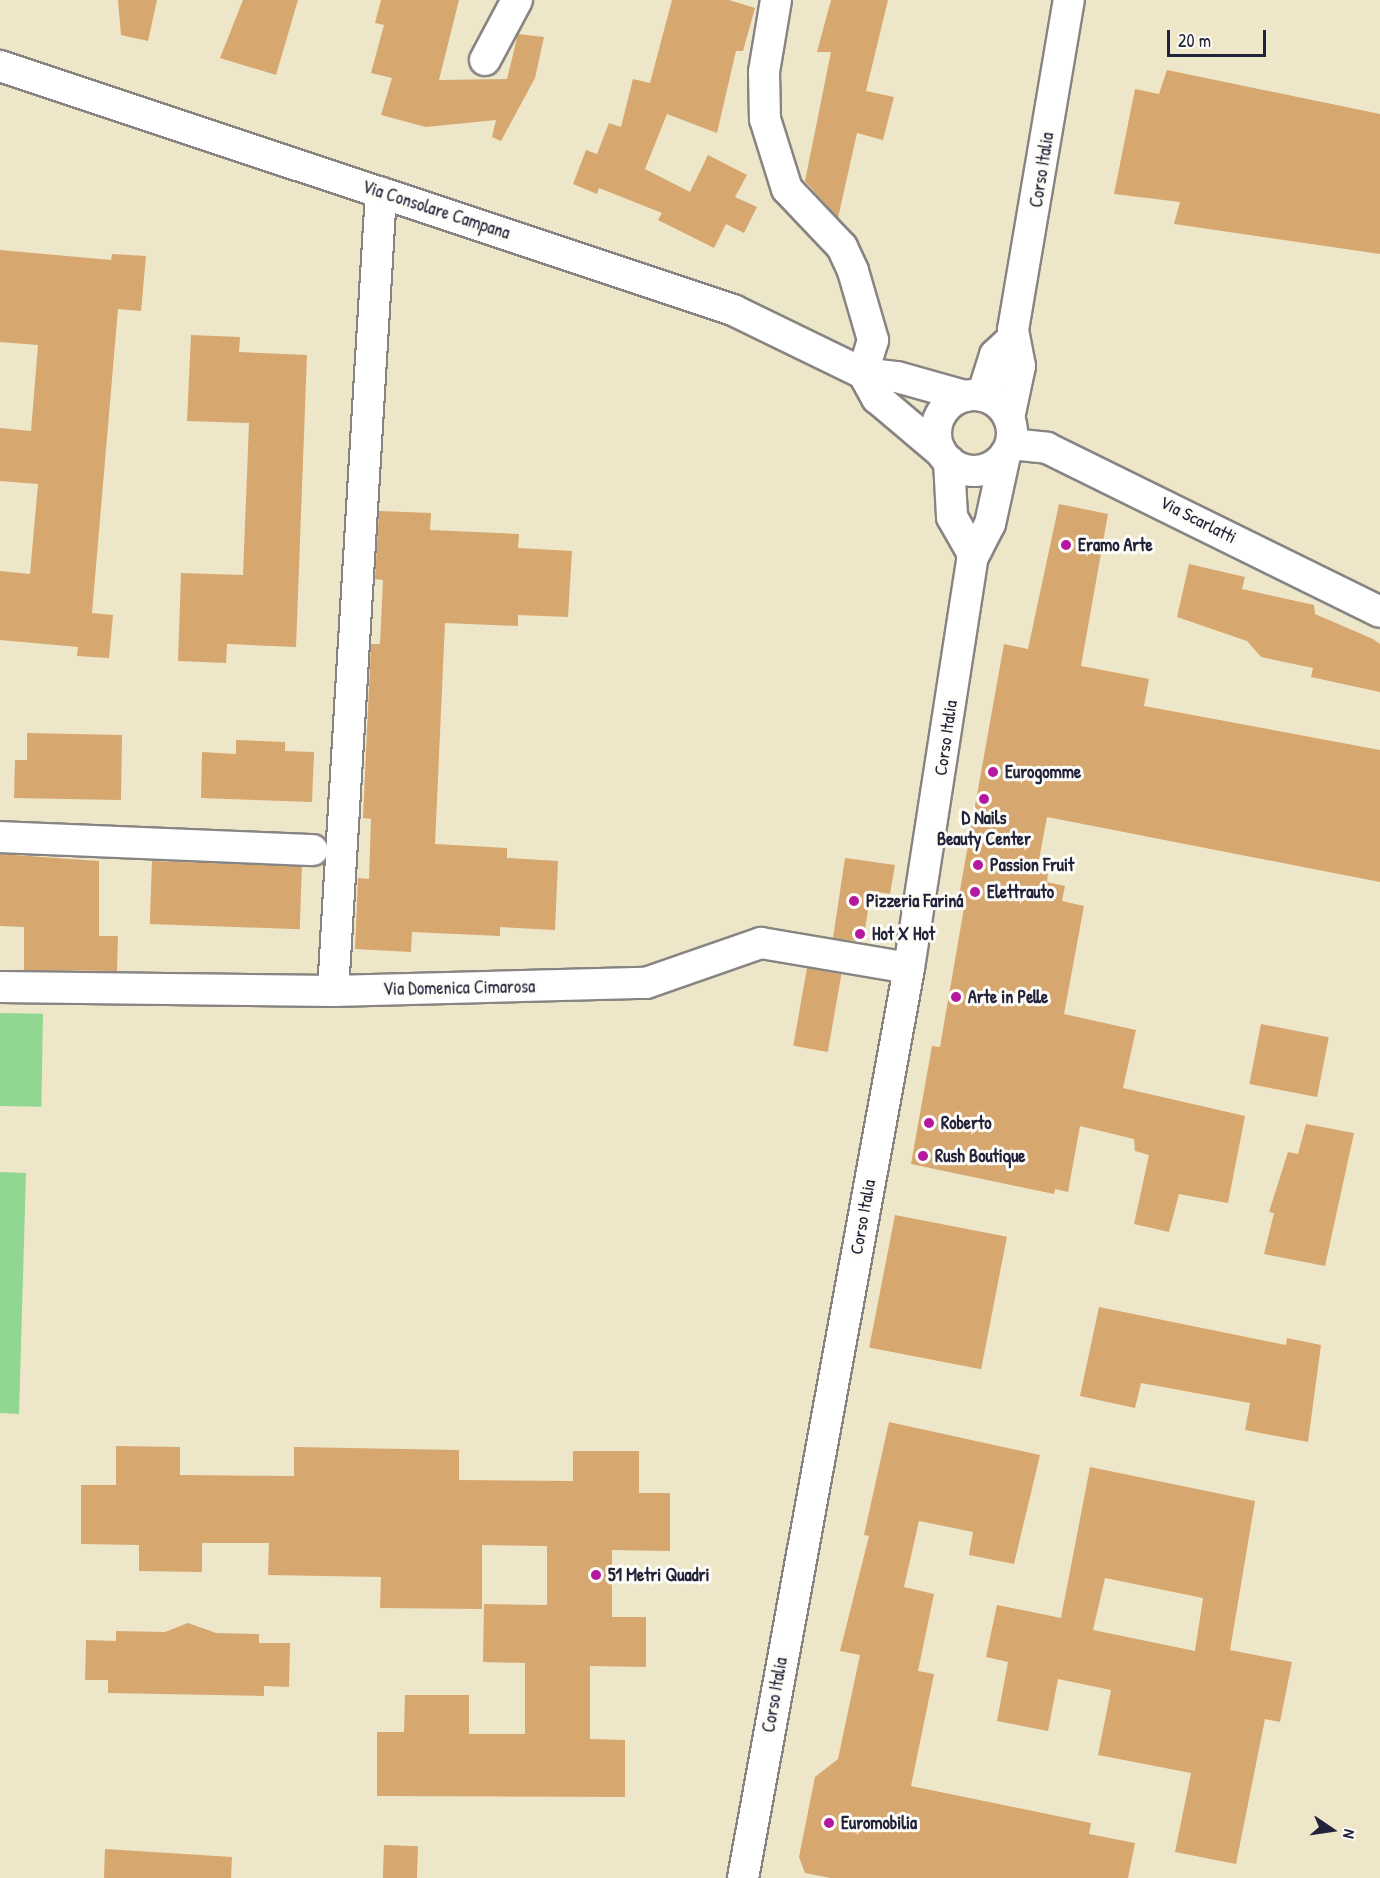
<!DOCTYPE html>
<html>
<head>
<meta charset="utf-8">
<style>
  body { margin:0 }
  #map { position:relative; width:1380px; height:1878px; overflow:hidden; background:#eee6c9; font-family:"Patrick Hand",sans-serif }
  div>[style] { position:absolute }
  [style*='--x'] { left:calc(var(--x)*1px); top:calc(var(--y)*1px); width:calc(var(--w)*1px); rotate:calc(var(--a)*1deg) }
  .green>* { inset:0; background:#91d792; transform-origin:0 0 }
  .building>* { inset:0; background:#d7a770; transform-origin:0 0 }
  .roads { filter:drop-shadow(2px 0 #888482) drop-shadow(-2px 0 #888482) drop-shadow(0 2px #888482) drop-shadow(0 -2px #888482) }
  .minor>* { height:30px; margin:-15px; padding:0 15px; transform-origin:15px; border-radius:15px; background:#fff }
  .minor>.ring { margin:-15px; padding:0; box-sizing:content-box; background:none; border:30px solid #fff; border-radius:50% }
  .dots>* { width:16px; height:16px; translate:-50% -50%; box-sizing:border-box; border:3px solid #fdfcf7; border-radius:50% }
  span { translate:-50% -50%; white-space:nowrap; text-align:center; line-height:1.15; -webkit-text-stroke:6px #fdfcf7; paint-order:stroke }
  .street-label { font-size:18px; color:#22223b }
  .poi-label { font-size:18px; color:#22223b; font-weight:700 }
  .left { translate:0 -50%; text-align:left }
  .north { position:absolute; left:1302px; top:1800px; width:60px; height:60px; -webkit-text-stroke:4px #fdfcf7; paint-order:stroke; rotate:103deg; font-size:16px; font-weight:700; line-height:24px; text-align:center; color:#22223b }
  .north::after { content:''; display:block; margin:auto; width:21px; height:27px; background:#22223b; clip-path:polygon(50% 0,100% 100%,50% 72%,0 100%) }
  .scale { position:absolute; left:1167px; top:30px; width:99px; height:27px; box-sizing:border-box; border:3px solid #22223b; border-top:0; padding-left:8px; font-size:18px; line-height:21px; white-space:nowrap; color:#22223b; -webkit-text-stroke:4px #fdfcf7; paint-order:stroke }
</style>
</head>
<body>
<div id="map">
  <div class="green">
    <div style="left:0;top:1013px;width:43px;height:93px;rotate:1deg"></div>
    <div style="clip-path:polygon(0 1172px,26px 1173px,19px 1414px,0 1413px)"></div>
  </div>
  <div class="building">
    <div style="clip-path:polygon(118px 0,157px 0,148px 41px,121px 35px)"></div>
    <div style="clip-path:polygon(243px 0,298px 0,276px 75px,220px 58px)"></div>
    <div style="clip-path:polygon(381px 0,459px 0,439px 80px,507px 79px,518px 34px,544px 37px,535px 78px,501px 141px,492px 137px,496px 120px,426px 127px,381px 115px,392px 78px,371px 73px,384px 25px,375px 23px)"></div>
    <div style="clip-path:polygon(672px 0,729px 0,755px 8px,743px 51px,736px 51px,717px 133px,667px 114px,645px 169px,690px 192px,708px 155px,747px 175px,735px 197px,757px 207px,744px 233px,726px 224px,714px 248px,658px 220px,662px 213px,599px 188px,597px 194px,573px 184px,586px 150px,597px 154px,609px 123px,621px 127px,633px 79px,650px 83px)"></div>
    <div style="clip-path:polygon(831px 0,888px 0,866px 91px,894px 97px,883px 140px,857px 133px,838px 218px,805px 181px,831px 52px,817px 52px)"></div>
    <div style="clip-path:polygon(1167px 70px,1380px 114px,1380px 254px,1174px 224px,1180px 202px,1114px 194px,1135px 89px,1159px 94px)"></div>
    <div style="clip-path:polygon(0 250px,111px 260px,112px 254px,146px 256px,141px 311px,118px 309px,92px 613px,113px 615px,109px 658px,77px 656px,78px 647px,0 640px,0 571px,30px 574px,38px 484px,0 481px,0 428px,31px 431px,38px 345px,0 342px)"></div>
    <div style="clip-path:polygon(191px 335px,240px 337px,239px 352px,307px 355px,296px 647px,227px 644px,226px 663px,178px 661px,181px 573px,243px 575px,249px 423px,187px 421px)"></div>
    <div style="clip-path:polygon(1059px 504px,1108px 514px,1081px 666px,1149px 679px,1144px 706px,1380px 750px,1380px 882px,1047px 817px,1037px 870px,1048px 872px,1047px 882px,1065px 886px,1062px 901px,1084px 906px,1064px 1014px,1136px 1030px,1123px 1088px,1245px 1116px,1228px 1203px,1179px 1194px,1169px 1232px,1134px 1224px,1149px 1155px,1135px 1151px,1134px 1139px,1080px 1126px,1068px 1192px,1055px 1189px,1054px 1194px,911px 1164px,932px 1046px,940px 1047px,965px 902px,958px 901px,1004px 644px,1028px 649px)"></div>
    <div style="clip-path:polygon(379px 511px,431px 513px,430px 530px,519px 534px,518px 548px,572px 551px,568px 617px,518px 615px,518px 626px,445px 623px,435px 844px,507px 848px,507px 858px,558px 861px,555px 930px,500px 927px,500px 936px,412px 932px,411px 952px,355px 949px,358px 878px,369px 879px,371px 819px,363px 818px,371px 644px,380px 644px,383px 580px,375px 579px)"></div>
    <div style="clip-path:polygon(1189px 564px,1245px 577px,1242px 589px,1314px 605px,1315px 614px,1373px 639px,1380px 644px,1380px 692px,1311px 677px,1313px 668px,1261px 657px,1247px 641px,1177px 617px)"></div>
    <div style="clip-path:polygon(27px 733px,122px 735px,121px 800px,14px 798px,15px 760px,27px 760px)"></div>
    <div style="clip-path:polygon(236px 740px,285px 742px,285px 751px,314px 752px,312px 802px,201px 798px,202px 752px,236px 754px)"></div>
    <div style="clip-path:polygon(0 854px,99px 861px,99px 936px,118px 936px,117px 971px,24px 970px,24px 927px,0 926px)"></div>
    <div style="clip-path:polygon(845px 858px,895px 865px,890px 894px,871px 891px,863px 942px,833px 938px)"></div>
    <div style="left:152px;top:861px;width:150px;height:63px;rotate:2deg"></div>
    <div style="left:807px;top:968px;width:35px;height:79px;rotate:10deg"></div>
    <div style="left:1261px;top:1024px;width:69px;height:61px;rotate:11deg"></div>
    <div style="clip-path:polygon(1306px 1124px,1354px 1133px,1325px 1266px,1264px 1254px,1274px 1213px,1269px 1212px,1288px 1152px,1298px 1154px)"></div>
    <div style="left:895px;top:1215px;width:114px;height:135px;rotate:11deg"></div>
    <div style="clip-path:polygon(1099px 1307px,1286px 1345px,1287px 1338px,1321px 1345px,1308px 1442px,1245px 1430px,1250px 1403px,1141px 1383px,1135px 1408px,1080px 1396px)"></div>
    <div style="clip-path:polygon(889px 1422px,1040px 1455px,1014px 1564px,969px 1555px,973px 1532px,919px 1521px,904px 1587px,934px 1594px,918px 1671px,934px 1674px,911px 1786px,1091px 1823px,1089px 1834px,1135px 1843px,1128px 1878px,831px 1878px,805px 1873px,799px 1857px,815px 1777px,838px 1759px,860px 1655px,840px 1651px,869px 1536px,864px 1535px)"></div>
    <div style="clip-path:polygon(116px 1446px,180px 1447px,180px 1475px,294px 1476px,294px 1447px,459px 1450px,459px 1480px,573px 1481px,573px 1451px,639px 1451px,639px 1493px,670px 1493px,670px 1551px,612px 1550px,612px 1617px,646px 1617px,646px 1667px,590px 1666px,590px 1739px,625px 1740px,625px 1797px,377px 1796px,377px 1732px,404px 1732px,405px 1695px,469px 1695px,469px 1734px,525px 1734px,525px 1663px,483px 1662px,484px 1604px,547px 1605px,547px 1546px,482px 1545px,482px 1609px,380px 1608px,381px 1577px,268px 1575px,269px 1543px,202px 1543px,202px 1572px,139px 1571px,139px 1545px,81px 1544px,81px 1485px,116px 1485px)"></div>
    <div style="clip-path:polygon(evenodd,1090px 1467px,1255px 1501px,1230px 1650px,1292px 1662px,1280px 1722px,1265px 1719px,1236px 1864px,1175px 1852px,1191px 1773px,1098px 1755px,1111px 1690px,1058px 1679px,1048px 1731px,997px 1721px,1008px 1662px,986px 1657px,997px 1605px,1061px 1618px,1090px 1467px,1105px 1578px,1203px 1598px,1195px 1651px,1093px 1630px,1105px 1578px)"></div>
    <div style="clip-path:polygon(188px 1623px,216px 1633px,259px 1634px,259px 1643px,290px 1643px,289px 1687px,264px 1686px,264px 1696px,108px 1693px,108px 1680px,85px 1680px,86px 1640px,116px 1641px,116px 1631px,165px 1632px)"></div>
    <div style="left:384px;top:1845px;width:34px;height:33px;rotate:2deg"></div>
    <div style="clip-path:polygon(105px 1849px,232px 1857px,231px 1878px,104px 1878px)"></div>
  </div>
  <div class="roads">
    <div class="minor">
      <div style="--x:776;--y:0;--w:73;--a:99.5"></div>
      <div style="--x:764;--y:72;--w:47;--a:88.8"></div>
      <div style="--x:765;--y:119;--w:73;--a:72.6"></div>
      <div style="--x:787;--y:189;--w:80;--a:46.5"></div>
      <div style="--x:842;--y:247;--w:26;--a:65"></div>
      <div style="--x:853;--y:271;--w:72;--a:73.8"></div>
      <div style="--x:873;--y:340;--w:34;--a:107"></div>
      <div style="--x:485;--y:60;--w:68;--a:-61.9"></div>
      <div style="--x:0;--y:66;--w:773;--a:18.41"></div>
      <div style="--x:733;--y:310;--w:144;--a:25.9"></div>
      <div style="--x:863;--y:373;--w:34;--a:7"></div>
      <div style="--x:897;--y:377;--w:71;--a:15.6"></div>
      <div style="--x:863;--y:373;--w:29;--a:61"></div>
      <div style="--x:877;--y:398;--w:84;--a:40.2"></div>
      <div class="ring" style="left:936px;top:395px;width:46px;height:46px"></div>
      <div style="--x:982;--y:396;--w:43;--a:-72.4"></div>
      <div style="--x:995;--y:355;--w:23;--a:-43"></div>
      <div style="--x:1009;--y:418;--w:53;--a:-78.1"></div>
      <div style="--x:1020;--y:366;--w:37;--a:-101"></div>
      <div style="--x:1013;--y:330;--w:335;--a:-80.4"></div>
      <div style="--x:1011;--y:444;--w:36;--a:6"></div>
      <div style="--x:1047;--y:448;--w:371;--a:26.2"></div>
      <div style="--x:949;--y:461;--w:56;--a:86.9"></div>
      <div style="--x:952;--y:517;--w:43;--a:60.4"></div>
      <div style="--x:0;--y:837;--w:313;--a:2.4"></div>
      <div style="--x:0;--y:987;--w:333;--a:0.7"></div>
      <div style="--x:333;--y:991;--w:313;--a:-1.5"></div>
      <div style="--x:646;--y:983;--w:122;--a:-19.2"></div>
      <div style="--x:761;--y:943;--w:150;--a:9.6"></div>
      <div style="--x:333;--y:991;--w:800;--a:-86.56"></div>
      <div style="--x:743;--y:1878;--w:925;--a:-79.66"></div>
      <div style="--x:909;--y:968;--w:414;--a:-81.2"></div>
      <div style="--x:972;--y:559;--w:39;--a:-63"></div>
      <div style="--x:990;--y:524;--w:71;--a:-77.7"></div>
    </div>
  </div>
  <div class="dots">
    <div style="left:1066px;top:545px;background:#b5179e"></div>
    <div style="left:993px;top:772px;background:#b5179e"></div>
    <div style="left:984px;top:799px;background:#b5179e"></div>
    <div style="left:978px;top:865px;background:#b5179e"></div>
    <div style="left:975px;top:892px;background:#b5179e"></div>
    <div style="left:854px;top:901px;background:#b5179e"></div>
    <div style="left:860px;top:934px;background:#b5179e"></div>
    <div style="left:956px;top:997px;background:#b5179e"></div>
    <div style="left:929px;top:1123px;background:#b5179e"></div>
    <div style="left:923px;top:1156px;background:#b5179e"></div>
    <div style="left:596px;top:1575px;background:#b5179e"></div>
    <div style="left:829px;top:1823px;background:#b5179e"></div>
  </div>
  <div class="street-label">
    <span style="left:1042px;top:170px;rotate:-81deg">Corso Italia</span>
    <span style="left:436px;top:210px;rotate:18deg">Via Consolare Campana</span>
    <span style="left:1198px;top:520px;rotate:27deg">Via Scarlatti</span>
    <span style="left:946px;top:738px;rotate:-82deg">Corso Italia</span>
    <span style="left:459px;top:988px;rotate:-1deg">Via Domenica Cimarosa</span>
    <span style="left:863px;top:1217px;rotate:-80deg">Corso Italia</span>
    <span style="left:775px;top:1695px;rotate:-80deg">Corso Italia</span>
  </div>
  <div class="poi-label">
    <span class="left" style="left:1078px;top:545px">Eramo Arte</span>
    <span class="left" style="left:1005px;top:772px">Eurogomme</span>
    <span style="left:984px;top:829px">D Nails<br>Beauty Center</span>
    <span class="left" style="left:990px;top:865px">Passion Fruit</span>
    <span class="left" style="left:987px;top:892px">Elettrauto</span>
    <span class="left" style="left:866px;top:901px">Pizzeria Fariná</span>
    <span class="left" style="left:872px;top:934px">Hot X Hot</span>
    <span class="left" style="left:968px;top:997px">Arte in Pelle</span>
    <span class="left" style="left:941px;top:1123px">Roberto</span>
    <span class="left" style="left:935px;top:1156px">Rush Boutique</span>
    <span class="left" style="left:608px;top:1575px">51 Metri Quadri</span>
    <span class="left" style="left:841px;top:1823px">Euromobilia</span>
  </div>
  <div class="north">N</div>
  <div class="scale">20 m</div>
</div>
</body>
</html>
